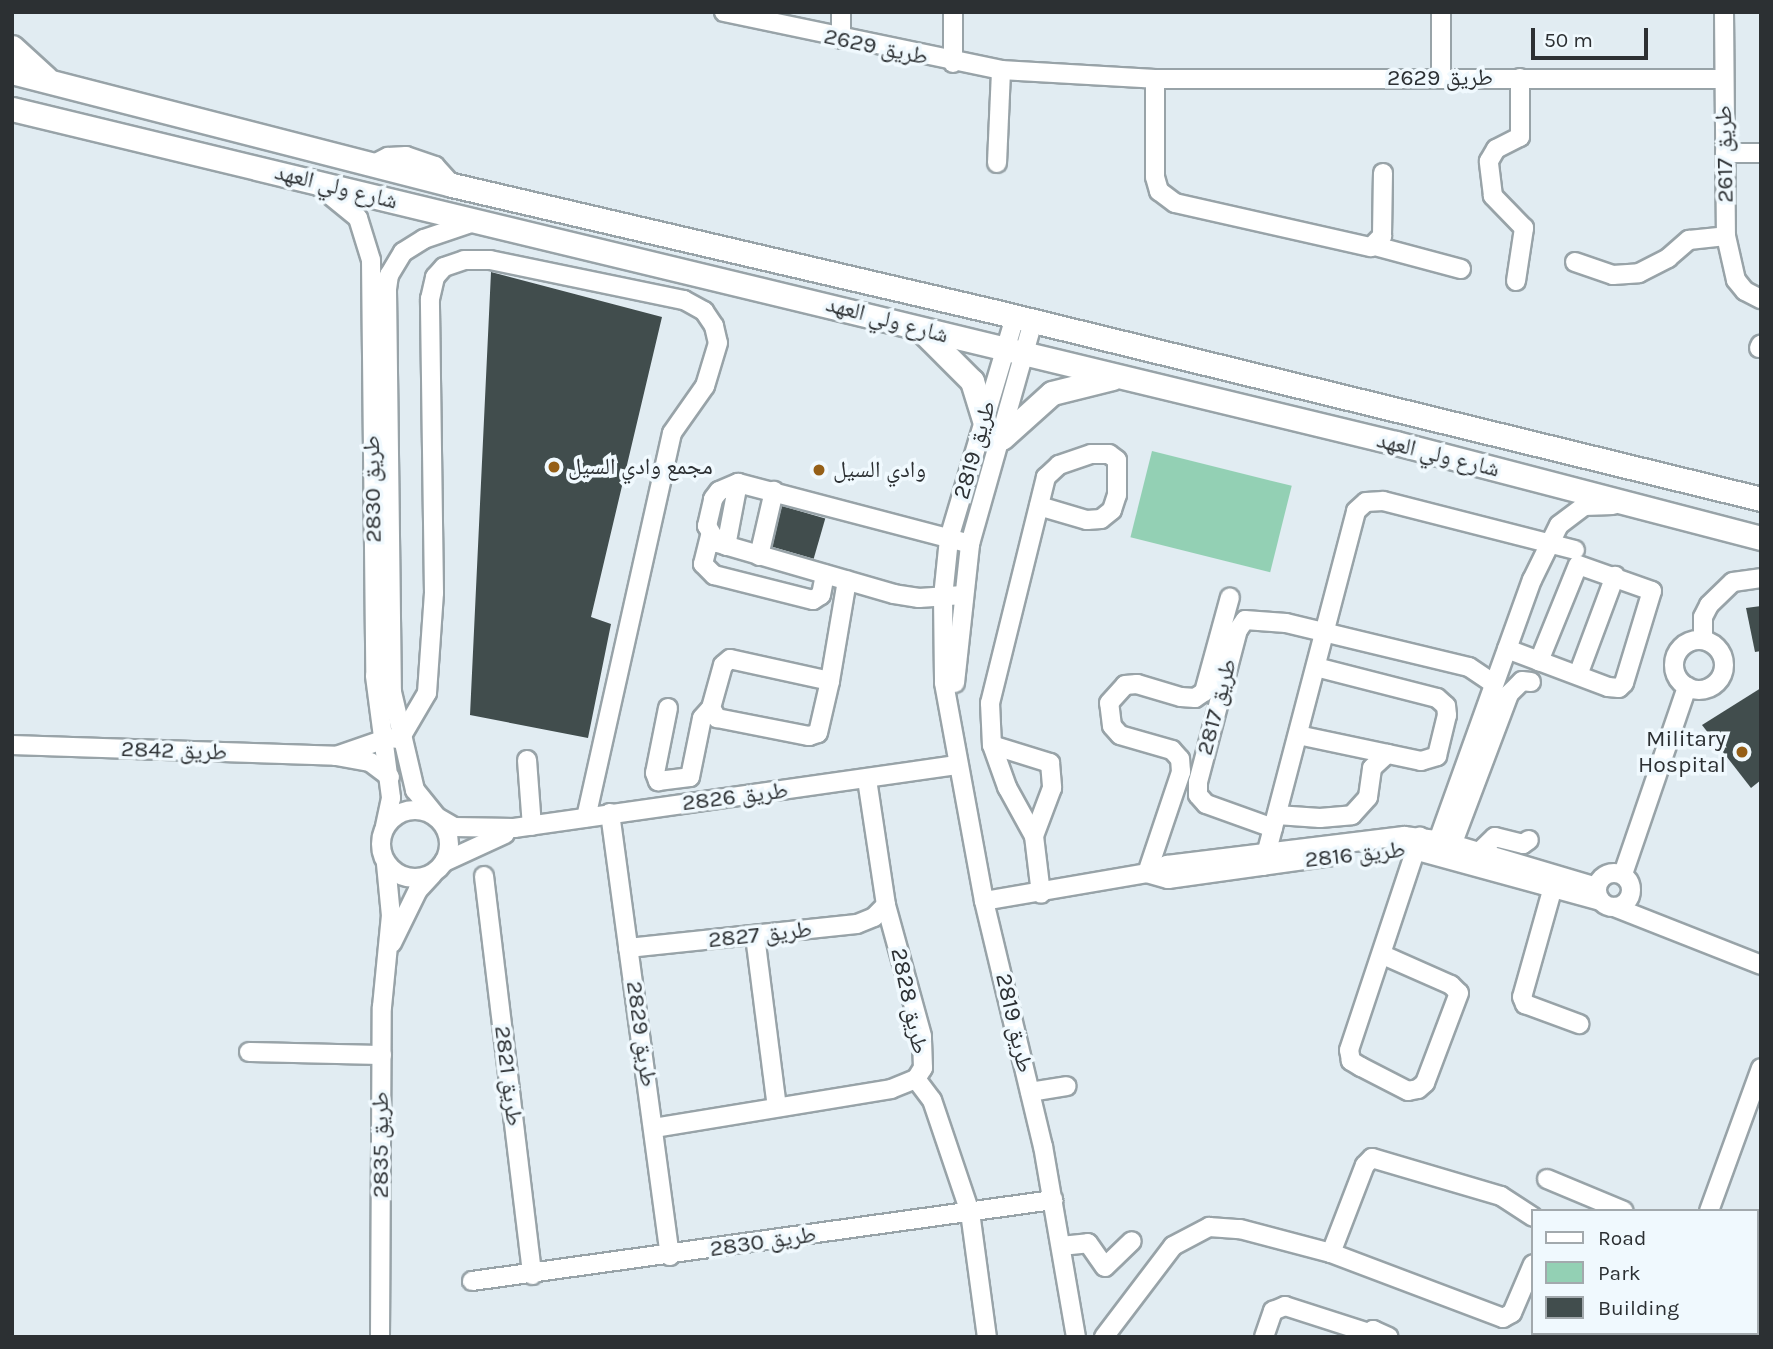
<!DOCTYPE html>
<html>
<head>
<meta charset="utf-8">
<style>
  body { margin:0 }
  #map { position:relative; width:1773px; height:1349px; overflow:hidden; background:#e1ecf2; font-family:Karla,"Noto Naskh Arabic",sans-serif }
  div>[style] { position:absolute }
  [style*='--x'] { left:calc(var(--x)*1px); top:calc(var(--y)*1px); width:calc(var(--w)*1px); rotate:calc(var(--a)*1deg) }
  .green>* { inset:0; background:#93d0b4; transform-origin:0 0 }
  .building>* { inset:0; background:#414d4d; transform-origin:0 0 }
  .roads { filter:drop-shadow(2px 0 #98a3a8) drop-shadow(-2px 0 #98a3a8) drop-shadow(0 2px #98a3a8) drop-shadow(0 -2px #98a3a8) }
  .minor>* { height:18px; margin:-9px; padding:0 9px; transform-origin:9px; border-radius:9px; background:#fff }
  .minor>.ring { margin:-9px; padding:0; box-sizing:content-box; background:none; border:18px solid #fff; border-radius:50% }
  .major>* { height:23px; margin:-11.5px; padding:0 11.5px; transform-origin:11.5px; border-radius:11.5px; background:#fff }
  .dots>* { width:19px; height:19px; translate:-50% -50%; box-sizing:border-box; border:4px solid #f0f9fe; border-radius:50% }
  span { translate:-50% -50%; white-space:nowrap; text-align:center; line-height:1.15; -webkit-text-stroke:7px #f0f9fe; paint-order:stroke }
  .street-label { font-size:23px; color:#2c3033 }
  .poi-label { font-size:23px; color:#2c3033 }
  .left { translate:0 -50%; text-align:left }
  .right { translate:-100% -50%; text-align:right }
  .frame { position:absolute; inset:0; border:14px solid #2c3033; pointer-events:none }
  .legend { position:absolute; left:1531px; top:1209px; width:228px; height:126px; box-sizing:border-box; background:#f0f9fe; border:2px solid #a2a9ad; margin:0; padding:9px 12px; list-style:none; font-size:21px; color:#2c3033 }
  .legend li { display:flex; align-items:center; gap:14px; height:35px }
  .legend b { width:35px; border:2px solid #a2a9ad }
  .scale { position:absolute; left:1531px; top:28px; width:117px; height:32px; box-sizing:border-box; border:4px solid #2c3033; border-top:0; padding-left:9px; font-size:21px; line-height:24px; white-space:nowrap; color:#2c3033; -webkit-text-stroke:5px #f0f9fe; paint-order:stroke }
</style>
</head>
<body>
<div id="map">
  <div class="green">
    <div style="left:1152px;top:451px;width:144px;height:89px;rotate:14deg"></div>
  </div>
  <div class="building">
    <div style="clip-path:polygon(491px 272px,662px 317px,591px 617px,611px 624px,588px 738px,470px 715px)"></div>
    <div style="left:782px;top:506px;width:45px;height:42px;rotate:16deg"></div>
    <div style="clip-path:polygon(1761px 606px,1761px 651px,1755px 652px,1746px 608px)"></div>
    <div style="clip-path:polygon(1761px 688px,1761px 780px,1751px 788px,1702px 725px)"></div>
  </div>
  <div class="roads">
    <div class="minor">
      <div style="--x:724;--y:12;--w:283;--a:11.8"></div>
      <div style="--x:1001;--y:70;--w:154;--a:3.3"></div>
      <div style="--x:1155;--y:79;--w:569;--a:0"></div>
      <div style="--x:953;--y:12;--w:51;--a:90"></div>
      <div style="--x:1724;--y:12;--w:224;--a:89.5"></div>
      <div style="--x:1726;--y:236;--w:45;--a:77.2"></div>
      <div style="--x:1736;--y:280;--w:14;--a:51"></div>
      <div style="--x:1745;--y:291;--w:18;--a:27"></div>
      <div style="--x:841;--y:39;--w:27;--a:-90"></div>
      <div style="--x:1441;--y:78;--w:66;--a:-90"></div>
      <div style="--x:1155;--y:79;--w:98;--a:90"></div>
      <div style="--x:1155;--y:177;--w:15;--a:74"></div>
      <div style="--x:1159;--y:191;--w:20;--a:37"></div>
      <div style="--x:1175;--y:203;--w:201;--a:12.7"></div>
      <div style="--x:1371;--y:247;--w:16;--a:-45"></div>
      <div style="--x:1382;--y:236;--w:63;--a:-89.1"></div>
      <div style="--x:1725;--y:153;--w:36;--a:0"></div>
      <div style="--x:997;--y:163;--w:93;--a:-87.5"></div>
      <div style="--x:372;--y:165;--w:18;--a:-27"></div>
      <div style="--x:388;--y:157;--w:18;--a:-3"></div>
      <div style="--x:406;--y:156;--w:31;--a:19"></div>
      <div style="--x:435;--y:166;--w:25;--a:48"></div>
      <div style="--x:320;--y:187;--w:49;--a:39.2"></div>
      <div style="--x:358;--y:218;--w:44;--a:72.8"></div>
      <div style="--x:371;--y:260;--w:416;--a:89.4"></div>
      <div style="--x:375;--y:676;--w:123;--a:82.5"></div>
      <div style="--x:391;--y:798;--w:29;--a:102"></div>
      <div style="--x:474;--y:222;--w:53;--a:161.2"></div>
      <div style="--x:424;--y:239;--w:25;--a:148"></div>
      <div style="--x:403;--y:252;--w:27;--a:121"></div>
      <div style="--x:389;--y:275;--w:15;--a:98"></div>
      <div style="--x:387;--y:290;--w:402;--a:89.3"></div>
      <div style="--x:392;--y:692;--w:101;--a:76.8"></div>
      <div style="--x:415;--y:790;--w:35;--a:51"></div>
      <div style="--x:437;--y:817;--w:20;--a:30"></div>
      <div style="--x:454;--y:827;--w:60;--a:1"></div>
      <div style="--x:514;--y:828;--w:447;--a:-8.1"></div>
      <div style="--x:1375;--y:246;--w:89;--a:15"></div>
      <div style="--x:1575;--y:262;--w:40;--a:18.9"></div>
      <div style="--x:1613;--y:275;--w:26;--a:-4"></div>
      <div style="--x:1639;--y:273;--w:33;--a:-27"></div>
      <div style="--x:1668;--y:258;--w:28;--a:-41"></div>
      <div style="--x:1689;--y:240;--w:37;--a:-6"></div>
      <div style="--x:1516;--y:281;--w:54;--a:-81.4"></div>
      <div style="--x:1524;--y:228;--w:45;--a:-134.1"></div>
      <div style="--x:1493;--y:196;--w:35;--a:-97"></div>
      <div style="--x:1489;--y:161;--w:14;--a:-60"></div>
      <div style="--x:1496;--y:149;--w:27;--a:-27"></div>
      <div style="--x:1520;--y:137;--w:59;--a:-90"></div>
      <div style="--x:1015;--y:317;--w:232;--a:106.6"></div>
      <div style="--x:949;--y:539;--w:58;--a:95.9"></div>
      <div style="--x:943;--y:597;--w:86;--a:89.3"></div>
      <div style="--x:944;--y:683;--w:222;--a:79.6"></div>
      <div style="--x:984;--y:901;--w:252;--a:76.5"></div>
      <div style="--x:1043;--y:1146;--w:194;--a:80.2"></div>
      <div style="--x:1759;--y:348;--w:4;--a:-63"></div>
      <div style="--x:1039;--y:506;--w:50;--a:16.3"></div>
      <div style="--x:1087;--y:520;--w:14;--a:-4"></div>
      <div style="--x:1101;--y:519;--w:14;--a:-39"></div>
      <div style="--x:1112;--y:510;--w:16;--a:-72"></div>
      <div style="--x:1117;--y:495;--w:35;--a:-90"></div>
      <div style="--x:1117;--y:460;--w:10;--a:-143"></div>
      <div style="--x:1109;--y:454;--w:18;--a:180"></div>
      <div style="--x:1091;--y:454;--w:34;--a:161"></div>
      <div style="--x:1059;--y:465;--w:18;--a:137"></div>
      <div style="--x:1046;--y:477;--w:233;--a:103.9"></div>
      <div style="--x:990;--y:703;--w:42;--a:87.3"></div>
      <div style="--x:992;--y:745;--w:45;--a:70.3"></div>
      <div style="--x:1007;--y:787;--w:56;--a:61.1"></div>
      <div style="--x:1034;--y:836;--w:58;--a:83.1"></div>
      <div style="--x:710;--y:536;--w:29;--a:104"></div>
      <div style="--x:703;--y:564;--w:16;--a:45"></div>
      <div style="--x:714;--y:575;--w:102;--a:14.2"></div>
      <div style="--x:813;--y:600;--w:9;--a:-32"></div>
      <div style="--x:821;--y:595;--w:21;--a:-79"></div>
      <div style="--x:726;--y:546;--w:64;--a:-79.2"></div>
      <div style="--x:759;--y:556;--w:67;--a:-77"></div>
      <div style="--x:963;--y:595;--w:44;--a:176.1"></div>
      <div style="--x:919;--y:598;--w:25;--a:-171"></div>
      <div style="--x:894;--y:594;--w:184;--a:-163.9"></div>
      <div style="--x:717;--y:543;--w:20;--a:-120"></div>
      <div style="--x:707;--y:526;--w:28;--a:-77"></div>
      <div style="--x:713;--y:499;--w:10;--a:-53"></div>
      <div style="--x:719;--y:491;--w:21;--a:-23"></div>
      <div style="--x:738;--y:483;--w:240;--a:14.7"></div>
      <div style="--x:1703;--y:640;--w:23;--a:-90"></div>
      <div style="--x:1703;--y:617;--w:13;--a:-63"></div>
      <div style="--x:1709;--y:605;--w:33;--a:-44"></div>
      <div style="--x:1733;--y:582;--w:28;--a:-8"></div>
      <div class="ring" style="left:1674px;top:640px;width:32px;height:32px"></div>
      <div style="--x:1507;--y:649;--w:108;--a:20.6"></div>
      <div style="--x:1608;--y:687;--w:11;--a:5"></div>
      <div style="--x:1619;--y:688;--w:7;--a:-45"></div>
      <div style="--x:1624;--y:683;--w:96;--a:-73.1"></div>
      <div style="--x:1652;--y:591;--w:78;--a:-160.6"></div>
      <div style="--x:1578;--y:565;--w:104;--a:112.1"></div>
      <div style="--x:1578;--y:675;--w:106;--a:-69.5"></div>
      <div style="--x:830;--y:681;--w:102;--a:-167.6"></div>
      <div style="--x:730;--y:659;--w:9;--a:139"></div>
      <div style="--x:723;--y:665;--w:45;--a:105.6"></div>
      <div style="--x:711;--y:708;--w:12;--a:59"></div>
      <div style="--x:717;--y:718;--w:94;--a:11.1"></div>
      <div style="--x:809;--y:736;--w:9;--a:-18"></div>
      <div style="--x:818;--y:733;--w:53;--a:-77"></div>
      <div style="--x:830;--y:681;--w:102;--a:-80.4"></div>
      <div style="--x:955;--y:683;--w:140;--a:-83.8"></div>
      <div style="--x:970;--y:544;--w:232;--a:-74.2"></div>
      <div style="--x:668;--y:708;--w:66;--a:101.3"></div>
      <div style="--x:655;--y:773;--w:9;--a:69"></div>
      <div style="--x:658;--y:781;--w:32;--a:-7"></div>
      <div style="--x:690;--y:777;--w:60;--a:-78.5"></div>
      <div style="--x:702;--y:718;--w:13;--a:-48"></div>
      <div style="--x:1298;--y:735;--w:126;--a:11.9"></div>
      <div style="--x:1421;--y:761;--w:17;--a:-17"></div>
      <div style="--x:1437;--y:756;--w:42;--a:-76.3"></div>
      <div style="--x:1447;--y:715;--w:9;--a:-96"></div>
      <div style="--x:1446;--y:706;--w:12;--a:-138"></div>
      <div style="--x:1437;--y:698;--w:125;--a:-165.6"></div>
      <div style="--x:12;--y:745;--w:324;--a:1.9"></div>
      <div style="--x:336;--y:756;--w:35;--a:10"></div>
      <div style="--x:370;--y:762;--w:25;--a:37"></div>
      <div style="--x:992;--y:745;--w:61;--a:17.2"></div>
      <div style="--x:1050;--y:763;--w:25;--a:85"></div>
      <div style="--x:1052;--y:788;--w:51;--a:110.6"></div>
      <div style="--x:336;--y:756;--w:55;--a:-19.1"></div>
      <div style="--x:388;--y:738;--w:12;--a:5"></div>
      <div style="--x:400;--y:739;--w:53;--a:-59.6"></div>
      <div style="--x:427;--y:693;--w:100;--a:-86"></div>
      <div style="--x:434;--y:593;--w:294;--a:-90.8"></div>
      <div style="--x:430;--y:299;--w:23;--a:-77"></div>
      <div style="--x:435;--y:277;--w:13;--a:-48"></div>
      <div style="--x:444;--y:267;--w:21;--a:-19"></div>
      <div style="--x:464;--y:260;--w:26;--a:0"></div>
      <div style="--x:490;--y:260;--w:198;--a:11.7"></div>
      <div style="--x:684;--y:300;--w:23;--a:29"></div>
      <div style="--x:704;--y:311;--w:18;--a:56"></div>
      <div style="--x:714;--y:326;--w:17;--a:77"></div>
      <div style="--x:718;--y:343;--w:45;--a:106.8"></div>
      <div style="--x:705;--y:386;--w:57;--a:125.1"></div>
      <div style="--x:672;--y:433;--w:394;--a:102.6"></div>
      <div style="--x:527;--y:760;--w:66;--a:85.7"></div>
      <div class="ring" style="left:381px;top:810px;width:50px;height:50px"></div>
      <div style="--x:610;--y:813;--w:447;--a:82.3"></div>
      <div style="--x:1277;--y:815;--w:43;--a:4"></div>
      <div style="--x:1320;--y:818;--w:32;--a:-5"></div>
      <div style="--x:1352;--y:815;--w:24;--a:-48"></div>
      <div style="--x:1368;--y:797;--w:29;--a:-82"></div>
      <div style="--x:1372;--y:768;--w:21;--a:-43"></div>
      <div style="--x:1273;--y:828;--w:71;--a:-160.3"></div>
      <div style="--x:1206;--y:804;--w:12;--a:-132"></div>
      <div style="--x:1198;--y:795;--w:13;--a:-90"></div>
      <div style="--x:1198;--y:782;--w:157;--a:-75.3"></div>
      <div style="--x:1238;--y:630;--w:12;--a:-55"></div>
      <div style="--x:1245;--y:620;--w:41;--a:4.2"></div>
      <div style="--x:1286;--y:623;--w:188;--a:13.5"></div>
      <div style="--x:1469;--y:667;--w:30;--a:34"></div>
      <div style="--x:1407;--y:848;--w:201;--a:15.3"></div>
      <div style="--x:1435;--y:849;--w:286;--a:-70.2"></div>
      <div style="--x:1532;--y:580;--w:61;--a:-63.9"></div>
      <div style="--x:1559;--y:525;--w:31;--a:-37"></div>
      <div style="--x:1584;--y:506;--w:29;--a:-2"></div>
      <div style="--x:1449;--y:853;--w:170;--a:-69.3"></div>
      <div style="--x:1509;--y:694;--w:18;--a:-45"></div>
      <div style="--x:1522;--y:681;--w:9;--a:6"></div>
      <div style="--x:1471;--y:860;--w:33;--a:-44"></div>
      <div style="--x:1495;--y:837;--w:29;--a:14"></div>
      <div style="--x:1523;--y:844;--w:7;--a:-34"></div>
      <div style="--x:444;--y:862;--w:67;--a:-24.7"></div>
      <div style="--x:1263;--y:866;--w:367;--a:-75.3"></div>
      <div style="--x:1356;--y:511;--w:13;--a:-42"></div>
      <div style="--x:1366;--y:502;--w:17;--a:-3"></div>
      <div style="--x:1383;--y:501;--w:198;--a:14.3"></div>
      <div class="ring" style="left:1597px;top:873px;width:16px;height:16px"></div>
      <div style="--x:1147;--y:873;--w:22;--a:16"></div>
      <div style="--x:1168;--y:879;--w:168;--a:-7.9"></div>
      <div style="--x:1147;--y:873;--w:107;--a:-71.4"></div>
      <div style="--x:1181;--y:772;--w:13;--a:-94"></div>
      <div style="--x:1180;--y:759;--w:12;--a:-132"></div>
      <div style="--x:1172;--y:750;--w:54;--a:-163.9"></div>
      <div style="--x:1120;--y:735;--w:12;--a:-132"></div>
      <div style="--x:1112;--y:726;--w:23;--a:-97"></div>
      <div style="--x:1109;--y:703;--w:24;--a:-48"></div>
      <div style="--x:1125;--y:685;--w:12;--a:-5"></div>
      <div style="--x:1137;--y:684;--w:46;--a:16.5"></div>
      <div style="--x:1181;--y:697;--w:14;--a:4"></div>
      <div style="--x:1195;--y:698;--w:11;--a:-34"></div>
      <div style="--x:1204;--y:692;--w:98;--a:-74.7"></div>
      <div style="--x:1623;--y:874;--w:198;--a:-71.1"></div>
      <div style="--x:484;--y:876;--w:402;--a:83.1"></div>
      <div style="--x:1553;--y:887;--w:114;--a:105.7"></div>
      <div style="--x:1522;--y:997;--w:8;--a:67"></div>
      <div style="--x:1525;--y:1004;--w:58;--a:20.3"></div>
      <div style="--x:984;--y:901;--w:165;--a:-9.7"></div>
      <div style="--x:1147;--y:873;--w:22;--a:-22"></div>
      <div style="--x:1167;--y:865;--w:239;--a:-7"></div>
      <div style="--x:1404;--y:836;--w:34;--a:7"></div>
      <div style="--x:1438;--y:840;--w:166;--a:16.5"></div>
      <div style="--x:1614;--y:907;--w:158;--a:21.5"></div>
      <div style="--x:755;--y:936;--w:172;--a:82.7"></div>
      <div style="--x:392;--y:943;--w:59;--a:-63.9"></div>
      <div style="--x:418;--y:890;--w:21;--a:-47"></div>
      <div style="--x:628;--y:948;--w:230;--a:-6"></div>
      <div style="--x:857;--y:924;--w:18;--a:-22"></div>
      <div style="--x:874;--y:917;--w:17;--a:-45"></div>
      <div style="--x:1383;--y:955;--w:74;--a:23.8"></div>
      <div style="--x:1451;--y:985;--w:11;--a:45"></div>
      <div style="--x:1459;--y:993;--w:96;--a:110.7"></div>
      <div style="--x:1425;--y:1083;--w:9;--a:139"></div>
      <div style="--x:1418;--y:1089;--w:10;--a:169"></div>
      <div style="--x:1408;--y:1091;--w:53;--a:-152.9"></div>
      <div style="--x:1361;--y:1067;--w:12;--a:-149"></div>
      <div style="--x:1351;--y:1061;--w:11;--a:-100"></div>
      <div style="--x:1349;--y:1050;--w:225;--a:-71.6"></div>
      <div style="--x:249;--y:1052;--w:133;--a:1.3"></div>
      <div style="--x:916;--y:1079;--w:26;--a:53"></div>
      <div style="--x:932;--y:1100;--w:118;--a:71.3"></div>
      <div style="--x:970;--y:1212;--w:126;--a:82.3"></div>
      <div style="--x:1030;--y:1092;--w:37;--a:-9"></div>
      <div style="--x:654;--y:1128;--w:240;--a:-9.3"></div>
      <div style="--x:891;--y:1089;--w:27;--a:-22"></div>
      <div style="--x:916;--y:1079;--w:13;--a:-58"></div>
      <div style="--x:923;--y:1068;--w:32;--a:-92"></div>
      <div style="--x:922;--y:1036;--w:136;--a:-105.4"></div>
      <div style="--x:886;--y:905;--w:126;--a:-98.6"></div>
      <div style="--x:1547;--y:1179;--w:83;--a:22.6"></div>
      <div style="--x:1709;--y:1211;--w:152;--a:-70"></div>
      <div style="--x:1757;--y:1234;--w:4;--a:14"></div>
      <div style="--x:1061;--y:1246;--w:27;--a:-6"></div>
      <div style="--x:1088;--y:1243;--w:29;--a:55"></div>
      <div style="--x:1105;--y:1267;--w:37;--a:-44"></div>
      <div style="--x:1331;--y:1253;--w:94;--a:-68.9"></div>
      <div style="--x:1365;--y:1165;--w:10;--a:-45"></div>
      <div style="--x:1372;--y:1158;--w:134;--a:16.4"></div>
      <div style="--x:1501;--y:1196;--w:38;--a:33"></div>
      <div style="--x:472;--y:1281;--w:587;--a:-7.94"></div>
      <div style="--x:1633;--y:1333;--w:4;--a:90"></div>
      <div style="--x:380;--y:1337;--w:330;--a:-89.7"></div>
      <div style="--x:382;--y:1007;--w:91;--a:-84.4"></div>
      <div style="--x:391;--y:916;--w:52;--a:-95.5"></div>
      <div style="--x:1104;--y:1337;--w:114;--a:-52.8"></div>
      <div style="--x:1173;--y:1246;--w:41;--a:-27.8"></div>
      <div style="--x:1209;--y:1227;--w:31;--a:4"></div>
      <div style="--x:1240;--y:1229;--w:94;--a:14.8"></div>
      <div style="--x:1331;--y:1253;--w:184;--a:20.7"></div>
      <div style="--x:1503;--y:1318;--w:10;--a:-29"></div>
      <div style="--x:1512;--y:1313;--w:53;--a:-66.8"></div>
      <div style="--x:1264;--y:1337;--w:28;--a:-71"></div>
      <div style="--x:1273;--y:1311;--w:13;--a:-23"></div>
      <div style="--x:1285;--y:1306;--w:85;--a:17.8"></div>
      <div style="--x:1361;--y:1337;--w:14;--a:-30"></div>
      <div style="--x:1373;--y:1330;--w:17;--a:24"></div>
    </div>
    <div class="major">
      <div style="--x:12;--y:47;--w:46;--a:42.4"></div>
      <div style="--x:12;--y:72;--w:454;--a:14.4"></div>
      <div style="--x:452;--y:185;--w:564;--a:13.12"></div>
      <div style="--x:1001;--y:313;--w:782;--a:13.75"></div>
      <div style="--x:12;--y:109;--w:1424;--a:13.57"></div>
      <div style="--x:1396;--y:443;--w:377;--a:14.6"></div>
      <div style="--x:924;--y:333;--w:68;--a:45"></div>
      <div style="--x:972;--y:381;--w:41;--a:72.9"></div>
      <div style="--x:1002;--y:438;--w:67;--a:-42"></div>
      <div style="--x:1052;--y:393;--w:62;--a:-14"></div>
    </div>
  </div>
  <div class="dots">
    <div style="left:554px;top:467px;background:#955f17"></div>
    <div style="left:819px;top:470px;background:#955f17"></div>
    <div style="left:1742px;top:752px;background:#955f17"></div>
  </div>
  <div class="street-label">
    <span style="left:876px;top:47px;rotate:12deg">طريق 2629</span>
    <span style="left:1440px;top:78px">طريق 2629</span>
    <span style="left:1725px;top:154px;rotate:-91deg">طريق 2617</span>
    <span style="left:336px;top:187px;rotate:14deg">شارع ولي العهد</span>
    <span style="left:887px;top:320px;rotate:15deg">شارع ولي العهد</span>
    <span style="left:975px;top:450px;rotate:-74deg">طريق 2819</span>
    <span style="left:1438px;top:455px;rotate:14deg">شارع ولي العهد</span>
    <span style="left:373px;top:489px;rotate:-91deg">طريق 2830</span>
    <span style="left:1217px;top:707px;rotate:-75deg">طريق 2817</span>
    <span style="left:174px;top:751px;rotate:2deg">طريق 2842</span>
    <span style="left:735px;top:797px;rotate:-7deg">طريق 2826</span>
    <span style="left:1355px;top:855px;rotate:-6deg">طريق 2816</span>
    <span style="left:760px;top:935px;rotate:-6deg">طريق 2827</span>
    <span style="left:909px;top:1001px;rotate:78deg">طريق 2828</span>
    <span style="left:1014px;top:1023px;rotate:77deg">طريق 2819</span>
    <span style="left:641px;top:1034px;rotate:82deg">طريق 2829</span>
    <span style="left:508px;top:1076px;rotate:83deg">طريق 2821</span>
    <span style="left:381px;top:1145px;rotate:-90deg">طريق 2835</span>
    <span style="left:763px;top:1242px;rotate:-8deg">طريق 2830</span>
  </div>
  <div class="poi-label">
    <span class="left" style="left:568px;top:467px">مجمع وادي السيل</span>
    <span class="left" style="left:833px;top:470px">وادي السيل</span>
    <span class="right" style="left:1726px;top:752px">Military<br>Hospital</span>
  </div>
  <div class="frame"></div>
  <ul class="legend">
  <li><b style="height:9px;background:#fff"></b>Road</li>
  <li><b style="height:19px;background:#93d0b4"></b>Park</li>
  <li><b style="height:19px;background:#414d4d"></b>Building</li>
  </ul>
  <div class="scale">50 m</div>
</div>
</body>
</html>
